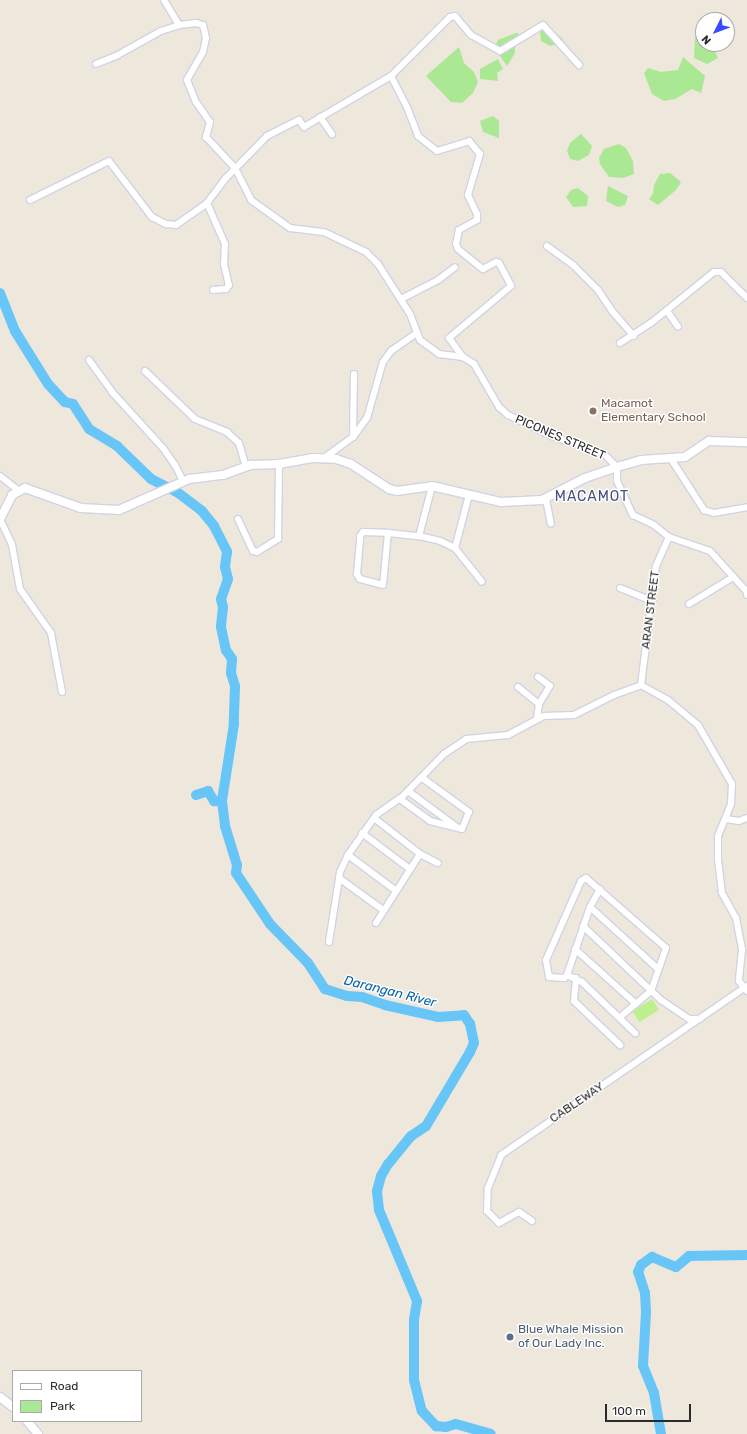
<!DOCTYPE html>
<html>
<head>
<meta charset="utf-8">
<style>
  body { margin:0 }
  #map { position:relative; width:747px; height:1434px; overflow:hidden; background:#eee7dc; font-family:Rubik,sans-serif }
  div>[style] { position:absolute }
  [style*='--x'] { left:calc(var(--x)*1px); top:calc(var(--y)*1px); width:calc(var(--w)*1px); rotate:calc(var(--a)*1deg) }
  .green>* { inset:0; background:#aae894 }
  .pitch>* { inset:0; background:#bff08f; transform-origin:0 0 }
  .river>* { height:10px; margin:-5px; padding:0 5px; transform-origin:5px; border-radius:5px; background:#67c5f7 }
  .roads { filter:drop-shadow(1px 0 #d1d3e5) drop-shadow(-1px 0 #d1d3e5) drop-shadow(0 1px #d1d3e5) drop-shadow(0 -1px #d1d3e5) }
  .street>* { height:6px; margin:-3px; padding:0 3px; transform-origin:3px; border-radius:3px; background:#fff }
  .secondary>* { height:8px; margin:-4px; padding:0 4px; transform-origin:4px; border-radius:4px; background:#fff }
  .dots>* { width:11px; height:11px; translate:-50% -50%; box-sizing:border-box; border:2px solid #fff; border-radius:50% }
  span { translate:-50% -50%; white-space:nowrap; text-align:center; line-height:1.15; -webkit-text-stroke:3px #fff; paint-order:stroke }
  .education-label { font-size:12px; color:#785e54 }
  .left { translate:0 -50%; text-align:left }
  .street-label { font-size:12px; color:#2b2b2b }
  .service-label { font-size:12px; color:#4e5e75 }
  .water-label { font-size:13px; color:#0361a6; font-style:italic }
  .quarter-label { font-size:14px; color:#474d7f; letter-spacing:1px }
  .legend { position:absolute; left:12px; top:1370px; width:130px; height:52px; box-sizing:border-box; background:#fff; border:1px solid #aaa; margin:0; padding:5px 7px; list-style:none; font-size:12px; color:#2b2b2b }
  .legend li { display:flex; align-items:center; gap:8px; height:20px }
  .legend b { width:20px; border:1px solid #aaa }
  .north { position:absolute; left:695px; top:12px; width:40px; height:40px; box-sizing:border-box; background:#fff; border:1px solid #aaa; border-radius:50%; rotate:228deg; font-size:11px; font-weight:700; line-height:16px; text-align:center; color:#2b2b2b }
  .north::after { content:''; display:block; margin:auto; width:14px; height:18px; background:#374cff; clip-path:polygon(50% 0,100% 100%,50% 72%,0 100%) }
  .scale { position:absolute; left:605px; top:1404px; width:86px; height:18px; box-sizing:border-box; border:2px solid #2b2b2b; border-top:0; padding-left:5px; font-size:12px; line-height:14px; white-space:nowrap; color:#2b2b2b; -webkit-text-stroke:3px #fff; paint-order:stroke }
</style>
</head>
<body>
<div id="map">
  <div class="green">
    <div style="clip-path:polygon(547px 26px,563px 39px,559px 44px,550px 46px,541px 41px,540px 32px)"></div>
    <div style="clip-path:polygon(703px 30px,703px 44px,715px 44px,714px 49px,718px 58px,707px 64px,694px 58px,695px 38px,699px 31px)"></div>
    <div style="clip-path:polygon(516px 33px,525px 36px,515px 44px,515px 53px,507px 66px,494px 48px,498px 40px)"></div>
    <div style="clip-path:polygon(459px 47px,464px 63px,474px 72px,478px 82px,473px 93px,462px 103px,451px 102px,426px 76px)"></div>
    <div style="clip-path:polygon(683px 57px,705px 76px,701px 93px,692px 89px,675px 99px,664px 101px,652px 94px,644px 73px,648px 68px,661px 72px,678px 70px)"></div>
    <div style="clip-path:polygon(498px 59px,503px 69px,497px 73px,498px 81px,480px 79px,480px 69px)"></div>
    <div style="clip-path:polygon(493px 116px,499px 121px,499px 138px,483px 132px,480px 121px)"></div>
    <div style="clip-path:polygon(581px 134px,592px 146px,589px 155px,578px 161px,570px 159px,567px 151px,570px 143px)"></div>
    <div style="clip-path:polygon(619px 144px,626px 148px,633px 161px,634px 174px,623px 178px,609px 177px,600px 164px,599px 158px,604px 149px)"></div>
    <div style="clip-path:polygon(670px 173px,681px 182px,676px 190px,658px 205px,649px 199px,653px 194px,654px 185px,660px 174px)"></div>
    <div style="clip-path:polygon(608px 186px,628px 196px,625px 205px,618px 207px,606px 201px)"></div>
    <div style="clip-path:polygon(578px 188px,588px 196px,587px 206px,573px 207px,566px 197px,571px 190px)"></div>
  </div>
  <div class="pitch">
    <div style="left:652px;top:999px;width:13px;height:23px;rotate:58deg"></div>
  </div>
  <div class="river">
    <div style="--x:0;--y:293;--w:41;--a:68.5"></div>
    <div style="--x:15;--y:331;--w:62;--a:58.1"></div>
    <div style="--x:48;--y:384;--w:25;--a:47"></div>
    <div style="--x:65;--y:402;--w:8;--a:14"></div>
    <div style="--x:73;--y:404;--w:30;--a:57"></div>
    <div style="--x:89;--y:429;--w:33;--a:31"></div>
    <div style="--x:117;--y:446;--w:47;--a:44.1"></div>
    <div style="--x:151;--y:479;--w:29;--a:27"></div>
    <div style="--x:177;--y:492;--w:31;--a:37"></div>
    <div style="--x:202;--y:511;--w:19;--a:51"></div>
    <div style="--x:214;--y:526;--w:29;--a:63"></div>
    <div style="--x:227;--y:552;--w:15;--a:98"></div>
    <div style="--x:225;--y:567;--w:12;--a:76"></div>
    <div style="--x:228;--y:579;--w:21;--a:109"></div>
    <div style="--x:221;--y:599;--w:8;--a:76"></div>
    <div style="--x:223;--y:607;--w:20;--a:96"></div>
    <div style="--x:221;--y:627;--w:24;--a:78"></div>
    <div style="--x:226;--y:650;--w:11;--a:56"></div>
    <div style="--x:232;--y:659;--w:14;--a:94"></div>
    <div style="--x:231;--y:673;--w:14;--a:73"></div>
    <div style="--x:235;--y:686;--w:38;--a:92"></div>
    <div style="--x:234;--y:724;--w:78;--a:98.9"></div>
    <div style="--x:196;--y:795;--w:13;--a:-18"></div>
    <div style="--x:208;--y:791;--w:12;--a:59"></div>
    <div style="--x:214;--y:801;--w:8;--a:0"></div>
    <div style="--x:222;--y:801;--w:25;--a:83"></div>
    <div style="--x:225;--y:826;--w:41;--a:72.9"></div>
    <div style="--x:237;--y:865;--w:8;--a:97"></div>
    <div style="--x:236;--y:873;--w:61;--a:56.3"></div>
    <div style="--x:270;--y:924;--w:54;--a:45.7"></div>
    <div style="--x:308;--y:963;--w:31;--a:57"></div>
    <div style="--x:325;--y:989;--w:23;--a:18"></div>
    <div style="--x:347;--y:996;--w:15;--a:4"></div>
    <div style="--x:362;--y:997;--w:24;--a:19"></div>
    <div style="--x:385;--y:1005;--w:54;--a:12.8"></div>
    <div style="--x:438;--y:1017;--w:26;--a:-4"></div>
    <div style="--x:464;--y:1015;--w:11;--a:56"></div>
    <div style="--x:470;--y:1024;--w:19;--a:78"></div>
    <div style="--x:474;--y:1043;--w:10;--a:114"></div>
    <div style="--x:470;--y:1052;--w:86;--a:120.7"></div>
    <div style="--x:426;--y:1126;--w:18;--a:146"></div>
    <div style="--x:411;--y:1136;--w:36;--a:129"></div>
    <div style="--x:388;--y:1164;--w:14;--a:120"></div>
    <div style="--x:381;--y:1176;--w:16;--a:105"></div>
    <div style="--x:377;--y:1191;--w:19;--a:84"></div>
    <div style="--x:379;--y:1210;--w:99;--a:67.3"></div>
    <div style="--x:417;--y:1301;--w:18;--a:99"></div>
    <div style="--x:414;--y:1319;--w:61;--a:90"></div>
    <div style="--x:414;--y:1380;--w:32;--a:76"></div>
    <div style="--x:422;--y:1411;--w:21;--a:47"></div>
    <div style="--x:436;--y:1426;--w:10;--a:6"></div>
    <div style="--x:446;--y:1427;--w:10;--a:-17"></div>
    <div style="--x:456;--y:1424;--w:36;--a:16"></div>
    <div style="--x:661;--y:1434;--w:42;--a:-99.7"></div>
    <div style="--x:654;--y:1393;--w:29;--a:-112"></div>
    <div style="--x:643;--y:1366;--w:54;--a:-86.8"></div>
    <div style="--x:646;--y:1312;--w:19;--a:-93"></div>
    <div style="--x:645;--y:1293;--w:22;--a:-108"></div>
    <div style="--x:638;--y:1272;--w:8;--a:-67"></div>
    <div style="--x:641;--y:1265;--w:14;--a:-36"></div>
    <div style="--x:652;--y:1257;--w:26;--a:23"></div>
    <div style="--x:676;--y:1267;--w:17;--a:-40"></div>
    <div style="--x:689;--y:1256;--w:58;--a:-1"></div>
  </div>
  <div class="roads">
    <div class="street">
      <div style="--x:164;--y:0;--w:29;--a:59"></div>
      <div style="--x:96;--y:64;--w:22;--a:-22"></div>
      <div style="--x:116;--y:56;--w:51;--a:-29.1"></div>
      <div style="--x:161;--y:31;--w:19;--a:-18"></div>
      <div style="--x:179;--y:25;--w:17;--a:-7"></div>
      <div style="--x:196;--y:23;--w:7;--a:16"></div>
      <div style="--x:203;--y:25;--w:13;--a:77"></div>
      <div style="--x:206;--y:38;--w:14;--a:102"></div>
      <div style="--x:203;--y:52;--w:32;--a:120"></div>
      <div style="--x:187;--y:80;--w:24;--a:68"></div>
      <div style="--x:196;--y:102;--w:24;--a:55"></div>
      <div style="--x:210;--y:122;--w:16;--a:105"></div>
      <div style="--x:206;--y:137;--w:42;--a:46.9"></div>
      <div style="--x:235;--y:168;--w:36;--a:63"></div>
      <div style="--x:251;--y:200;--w:48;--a:35.7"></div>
      <div style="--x:290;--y:228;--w:34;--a:7"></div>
      <div style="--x:324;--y:232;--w:47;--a:25.5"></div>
      <div style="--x:366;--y:252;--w:17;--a:45"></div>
      <div style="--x:378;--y:264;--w:59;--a:57.4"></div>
      <div style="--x:410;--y:314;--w:28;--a:69"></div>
      <div style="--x:420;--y:340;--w:24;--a:36"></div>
      <div style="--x:439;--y:354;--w:24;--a:7"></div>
      <div style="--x:463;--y:357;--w:13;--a:32"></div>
      <div style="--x:474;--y:364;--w:50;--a:59.8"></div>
      <div style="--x:499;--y:407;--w:12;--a:42"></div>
      <div style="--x:508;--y:415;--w:51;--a:25.6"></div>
      <div style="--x:554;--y:437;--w:52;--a:18.1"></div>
      <div style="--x:603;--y:453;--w:20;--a:45"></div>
      <div style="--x:617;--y:467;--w:14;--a:90"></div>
      <div style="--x:617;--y:481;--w:38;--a:65"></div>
      <div style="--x:633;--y:515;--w:23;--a:25"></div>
      <div style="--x:654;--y:525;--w:19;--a:39"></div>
      <div style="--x:669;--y:537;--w:43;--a:18.9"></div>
      <div style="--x:710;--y:551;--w:55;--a:47.9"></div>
      <div style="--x:747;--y:592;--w:3;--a:90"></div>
      <div style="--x:391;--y:76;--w:35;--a:63"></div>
      <div style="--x:407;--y:107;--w:31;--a:69"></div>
      <div style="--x:418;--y:136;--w:24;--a:38"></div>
      <div style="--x:437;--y:151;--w:34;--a:-17"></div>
      <div style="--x:469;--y:141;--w:17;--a:50"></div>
      <div style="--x:480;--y:154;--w:43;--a:106.3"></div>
      <div style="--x:468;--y:195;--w:21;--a:65"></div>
      <div style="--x:477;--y:214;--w:6;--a:90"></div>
      <div style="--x:477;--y:220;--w:21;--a:151"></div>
      <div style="--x:459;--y:230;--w:14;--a:102"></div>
      <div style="--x:456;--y:244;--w:5;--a:68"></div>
      <div style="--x:458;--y:249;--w:32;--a:39"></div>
      <div style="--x:483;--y:269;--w:15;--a:-28"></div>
      <div style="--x:496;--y:262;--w:3;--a:18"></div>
      <div style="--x:499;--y:263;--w:26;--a:62"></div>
      <div style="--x:511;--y:286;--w:81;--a:140"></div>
      <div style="--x:449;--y:338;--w:24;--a:54"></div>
      <div style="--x:320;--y:117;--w:21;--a:55"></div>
      <div style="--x:30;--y:200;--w:88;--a:-26.3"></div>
      <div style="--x:109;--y:161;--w:71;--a:52.5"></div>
      <div style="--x:152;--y:217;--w:16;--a:27"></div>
      <div style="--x:166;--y:224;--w:10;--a:6"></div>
      <div style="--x:176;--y:225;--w:38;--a:-35"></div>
      <div style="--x:207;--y:203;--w:30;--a:-53"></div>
      <div style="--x:225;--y:179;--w:60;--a:-45.7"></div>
      <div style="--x:267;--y:136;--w:36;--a:-27"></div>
      <div style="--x:299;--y:120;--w:9;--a:54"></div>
      <div style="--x:304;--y:127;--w:101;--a:-30.4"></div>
      <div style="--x:391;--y:76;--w:83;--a:-45"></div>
      <div style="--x:450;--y:17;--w:5;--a:-11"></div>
      <div style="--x:455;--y:16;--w:25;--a:50"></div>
      <div style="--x:471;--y:35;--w:33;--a:29"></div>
      <div style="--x:500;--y:51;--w:50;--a:-31.2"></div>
      <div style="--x:543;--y:25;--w:54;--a:48"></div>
      <div style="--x:207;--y:203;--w:45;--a:66.3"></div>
      <div style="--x:225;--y:244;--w:20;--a:93"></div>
      <div style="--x:224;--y:264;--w:22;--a:77"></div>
      <div style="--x:229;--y:285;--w:5;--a:127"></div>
      <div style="--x:226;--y:289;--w:13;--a:176"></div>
      <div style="--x:547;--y:246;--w:32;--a:36"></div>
      <div style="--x:573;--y:265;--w:35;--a:45"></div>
      <div style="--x:598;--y:290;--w:25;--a:56"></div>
      <div style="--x:612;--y:311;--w:33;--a:49"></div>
      <div style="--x:401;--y:299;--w:42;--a:-27.2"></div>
      <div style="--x:438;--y:280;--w:21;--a:-37"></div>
      <div style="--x:667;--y:311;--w:19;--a:55"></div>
      <div style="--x:620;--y:343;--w:37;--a:-33"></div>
      <div style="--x:651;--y:323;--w:81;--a:-39"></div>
      <div style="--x:714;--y:272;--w:7;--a:0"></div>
      <div style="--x:721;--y:272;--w:37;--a:45"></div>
      <div style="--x:89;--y:360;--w:39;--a:54"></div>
      <div style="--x:112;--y:392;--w:76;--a:47.7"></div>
      <div style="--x:163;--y:448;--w:21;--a:55"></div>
      <div style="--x:175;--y:465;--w:18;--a:63"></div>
      <div style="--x:145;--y:371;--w:69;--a:43.8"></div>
      <div style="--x:195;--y:419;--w:35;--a:22"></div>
      <div style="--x:227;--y:432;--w:16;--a:43"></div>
      <div style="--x:239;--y:443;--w:25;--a:74"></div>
      <div style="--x:353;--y:437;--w:63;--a:-89.1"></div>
      <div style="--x:324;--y:458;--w:36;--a:-36"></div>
      <div style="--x:353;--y:437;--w:24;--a:-54"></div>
      <div style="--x:367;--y:418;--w:58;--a:-74.1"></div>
      <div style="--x:383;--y:362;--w:14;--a:-54"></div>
      <div style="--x:391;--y:351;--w:29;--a:-35"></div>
      <div style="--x:671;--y:459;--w:61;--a:57.1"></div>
      <div style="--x:704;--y:510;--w:10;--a:17"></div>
      <div style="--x:714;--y:513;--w:34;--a:-10"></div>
      <div style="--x:0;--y:476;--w:23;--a:38"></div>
      <div style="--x:546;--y:499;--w:25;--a:79"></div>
      <div style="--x:0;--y:519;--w:29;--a:65"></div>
      <div style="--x:12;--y:545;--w:45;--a:79.7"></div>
      <div style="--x:20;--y:589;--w:54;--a:54.8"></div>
      <div style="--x:51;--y:633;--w:60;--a:79.4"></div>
      <div style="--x:238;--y:519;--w:35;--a:65"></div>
      <div style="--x:253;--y:551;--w:4;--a:14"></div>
      <div style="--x:257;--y:552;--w:25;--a:-32"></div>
      <div style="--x:278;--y:539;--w:75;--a:-89.2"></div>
      <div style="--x:388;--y:533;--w:52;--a:95.5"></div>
      <div style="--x:383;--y:585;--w:24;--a:-165"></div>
      <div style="--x:360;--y:579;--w:6;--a:-121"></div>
      <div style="--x:357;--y:574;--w:38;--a:-85"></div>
      <div style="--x:360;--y:536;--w:5;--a:-53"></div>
      <div style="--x:363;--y:532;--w:25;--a:2"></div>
      <div style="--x:388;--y:533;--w:31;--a:6"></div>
      <div style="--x:419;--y:536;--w:22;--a:13"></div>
      <div style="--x:440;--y:541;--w:17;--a:25"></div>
      <div style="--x:455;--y:548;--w:43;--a:51.5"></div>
      <div style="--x:419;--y:536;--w:52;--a:-75.4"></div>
      <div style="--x:455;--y:548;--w:55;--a:-75.2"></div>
      <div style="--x:620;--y:588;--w:35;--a:22"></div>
      <div style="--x:689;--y:604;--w:52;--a:-31.5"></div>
      <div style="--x:641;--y:685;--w:31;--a:29"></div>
      <div style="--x:668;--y:700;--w:39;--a:40"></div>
      <div style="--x:698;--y:725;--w:68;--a:60"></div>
      <div style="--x:732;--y:784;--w:20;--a:93"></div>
      <div style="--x:731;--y:804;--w:35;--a:112"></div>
      <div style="--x:718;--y:837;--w:23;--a:90"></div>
      <div style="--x:718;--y:860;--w:33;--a:83"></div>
      <div style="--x:722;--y:893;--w:29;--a:61"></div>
      <div style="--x:736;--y:918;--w:33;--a:79"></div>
      <div style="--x:742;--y:950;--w:31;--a:96"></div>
      <div style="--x:739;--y:981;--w:13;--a:51"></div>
      <div style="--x:641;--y:685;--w:120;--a:-82.8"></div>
      <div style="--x:656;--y:566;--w:32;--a:-66"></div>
      <div style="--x:518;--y:687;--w:27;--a:39"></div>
      <div style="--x:537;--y:718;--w:14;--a:-82"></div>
      <div style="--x:539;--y:704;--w:21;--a:-59"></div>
      <div style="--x:550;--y:686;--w:15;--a:-143"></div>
      <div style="--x:408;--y:791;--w:62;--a:36.5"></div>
      <div style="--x:400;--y:799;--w:37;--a:36"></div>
      <div style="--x:430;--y:821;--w:33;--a:14"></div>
      <div style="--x:462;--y:829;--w:18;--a:-68"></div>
      <div style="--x:469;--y:812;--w:59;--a:-143.9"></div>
      <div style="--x:374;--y:818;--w:58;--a:38"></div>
      <div style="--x:420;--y:854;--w:20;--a:27"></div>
      <div style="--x:726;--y:819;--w:13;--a:9"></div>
      <div style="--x:739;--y:821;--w:9;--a:-21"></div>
      <div style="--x:362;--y:833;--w:60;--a:36.9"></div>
      <div style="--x:348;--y:855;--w:59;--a:36.7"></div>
      <div style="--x:339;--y:878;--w:54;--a:36"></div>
      <div style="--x:600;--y:889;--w:21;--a:119"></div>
      <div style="--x:590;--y:907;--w:72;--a:108.7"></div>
      <div style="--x:567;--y:975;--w:17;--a:25"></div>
      <div style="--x:582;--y:982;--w:74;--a:43.9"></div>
      <div style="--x:590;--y:907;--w:91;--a:42.3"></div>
      <div style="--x:376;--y:923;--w:82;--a:-57.5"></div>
      <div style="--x:583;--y:926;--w:108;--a:43.5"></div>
      <div style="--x:661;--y:1000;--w:34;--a:34"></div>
      <div style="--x:689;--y:1019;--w:11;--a:0"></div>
      <div style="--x:329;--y:942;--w:71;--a:-81.1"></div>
      <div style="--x:340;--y:872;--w:19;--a:-65"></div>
      <div style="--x:348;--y:855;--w:49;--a:-55"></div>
      <div style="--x:376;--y:815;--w:33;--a:-35"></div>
      <div style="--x:403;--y:796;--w:59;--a:-45.7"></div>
      <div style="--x:444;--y:754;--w:27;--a:-34"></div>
      <div style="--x:466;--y:739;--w:42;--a:-5.4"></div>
      <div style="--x:508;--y:735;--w:40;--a:-28"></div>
      <div style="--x:543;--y:716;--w:31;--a:-2"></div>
      <div style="--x:574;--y:715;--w:45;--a:-26.6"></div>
      <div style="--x:614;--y:695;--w:29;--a:-20"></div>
      <div style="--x:575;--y:949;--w:82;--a:42"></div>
      <div style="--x:567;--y:975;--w:4;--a:135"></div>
      <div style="--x:564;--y:978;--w:15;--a:-176"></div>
      <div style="--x:549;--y:977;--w:17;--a:-100"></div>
      <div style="--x:546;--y:960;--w:86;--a:-66.1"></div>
      <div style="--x:581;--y:881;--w:6;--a:-31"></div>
      <div style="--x:586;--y:878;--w:106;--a:41.2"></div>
      <div style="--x:666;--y:948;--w:46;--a:109.2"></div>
      <div style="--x:651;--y:991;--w:40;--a:140"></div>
      <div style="--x:576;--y:978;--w:23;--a:95"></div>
      <div style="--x:574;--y:1001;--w:64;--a:43.7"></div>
      <div style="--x:532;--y:1221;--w:16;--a:-145"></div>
      <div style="--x:519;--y:1212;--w:23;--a:151"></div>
      <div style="--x:499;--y:1223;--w:17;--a:-135"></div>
      <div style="--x:487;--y:1211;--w:23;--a:-88"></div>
      <div style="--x:488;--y:1188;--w:35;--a:-68"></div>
      <div style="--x:501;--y:1155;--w:298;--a:-34.5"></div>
    </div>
    <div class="secondary">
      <div style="--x:0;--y:519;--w:27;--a:-63"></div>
      <div style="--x:12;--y:495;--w:15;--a:-28"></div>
      <div style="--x:25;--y:488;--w:59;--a:19.7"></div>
      <div style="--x:81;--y:508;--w:38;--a:3"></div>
      <div style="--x:119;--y:510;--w:77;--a:-23.9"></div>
      <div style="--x:189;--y:479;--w:34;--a:-7"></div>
      <div style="--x:223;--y:475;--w:30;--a:-20"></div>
      <div style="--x:251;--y:465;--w:28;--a:-2"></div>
      <div style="--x:279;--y:464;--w:35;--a:-10"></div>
      <div style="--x:313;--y:458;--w:23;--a:2"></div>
      <div style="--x:336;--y:459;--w:16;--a:18"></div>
      <div style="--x:351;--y:464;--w:45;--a:33.3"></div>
      <div style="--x:389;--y:489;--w:8;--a:14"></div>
      <div style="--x:397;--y:491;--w:35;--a:-8"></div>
      <div style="--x:432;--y:486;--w:71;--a:13.1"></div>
      <div style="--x:501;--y:502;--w:41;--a:-2.8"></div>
      <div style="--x:542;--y:500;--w:48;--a:-27.1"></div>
      <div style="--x:585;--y:478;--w:34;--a:-19"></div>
      <div style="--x:617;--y:467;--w:25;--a:-16"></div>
      <div style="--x:641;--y:460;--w:44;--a:-3.9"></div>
      <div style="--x:685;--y:457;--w:29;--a:-34"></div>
      <div style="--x:709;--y:441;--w:38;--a:2"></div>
      <div style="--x:0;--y:1397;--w:16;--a:38"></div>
      <div style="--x:27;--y:1421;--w:17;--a:50"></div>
    </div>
  </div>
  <div class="dots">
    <div style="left:593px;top:411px;background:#8d6e63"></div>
    <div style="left:510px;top:1337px;background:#5c6f8a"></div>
  </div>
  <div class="education-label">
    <span class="left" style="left:601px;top:411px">Macamot<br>Elementary School</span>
  </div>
  <div class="street-label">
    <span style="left:560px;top:438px;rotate:23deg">PICONES STREET</span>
    <span style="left:651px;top:610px;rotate:-83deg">ARAN STREET</span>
    <span style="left:577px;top:1103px;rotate:-34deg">CABLEWAY</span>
  </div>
  <div class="service-label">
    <span class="left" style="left:518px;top:1337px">Blue Whale Mission<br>of Our Lady Inc.</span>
  </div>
  <div class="water-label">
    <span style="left:390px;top:992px;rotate:14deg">Darangan River</span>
  </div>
  <div class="quarter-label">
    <span style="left:592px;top:497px">MACAMOT</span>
  </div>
  <ul class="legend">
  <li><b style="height:5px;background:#fff"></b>Road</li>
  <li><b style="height:11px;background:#aae894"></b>Park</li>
  </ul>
  <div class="north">N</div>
  <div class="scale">100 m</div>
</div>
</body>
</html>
